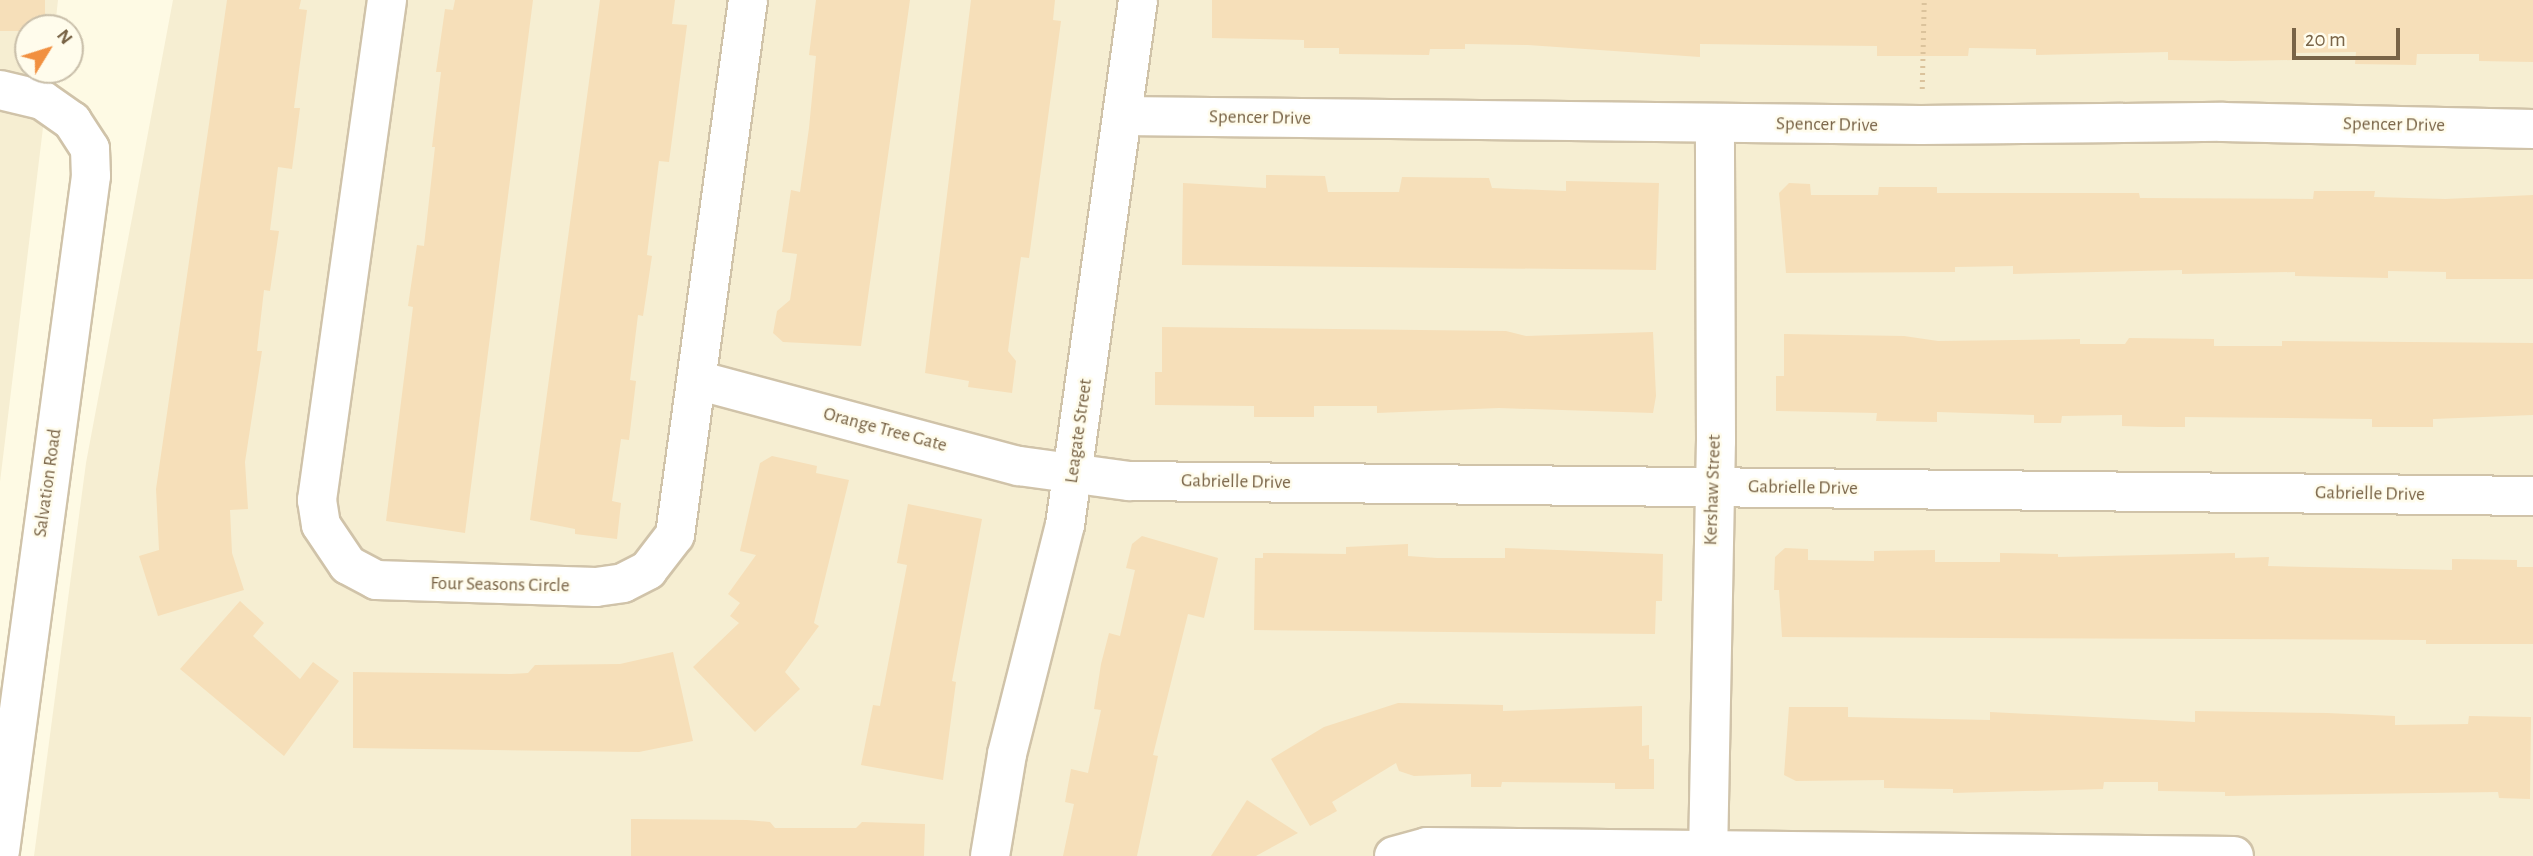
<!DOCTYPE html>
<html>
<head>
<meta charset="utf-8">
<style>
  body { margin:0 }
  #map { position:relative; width:2533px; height:856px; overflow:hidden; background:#fefae4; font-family:"Alegreya Sans",sans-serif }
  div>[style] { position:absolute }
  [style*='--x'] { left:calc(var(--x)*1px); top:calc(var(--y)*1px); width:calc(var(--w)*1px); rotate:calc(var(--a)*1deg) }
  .residential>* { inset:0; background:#f6eed2 }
  .building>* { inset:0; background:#f6dfb9; transform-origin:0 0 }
  .path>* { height:4.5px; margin-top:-2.25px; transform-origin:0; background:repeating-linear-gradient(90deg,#dbc39c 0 2px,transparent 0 7px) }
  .roads { filter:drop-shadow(2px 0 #d0c3a9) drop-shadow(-2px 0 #d0c3a9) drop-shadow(0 2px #d0c3a9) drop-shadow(0 -2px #d0c3a9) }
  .minor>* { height:38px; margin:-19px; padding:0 19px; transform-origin:19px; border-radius:19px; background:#fff }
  span { translate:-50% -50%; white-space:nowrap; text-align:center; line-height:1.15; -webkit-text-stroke:5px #fffcec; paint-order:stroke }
  .street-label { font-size:19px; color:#796447 }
  .north { position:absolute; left:14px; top:14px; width:70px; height:70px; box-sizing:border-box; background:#fffcec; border:2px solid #c9bfaa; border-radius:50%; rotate:52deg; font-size:19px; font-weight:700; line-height:28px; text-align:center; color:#796447 }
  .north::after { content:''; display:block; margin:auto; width:24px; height:32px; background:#f19040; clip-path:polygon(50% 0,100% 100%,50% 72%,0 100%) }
  .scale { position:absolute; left:2292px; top:28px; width:108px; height:32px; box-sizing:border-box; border:4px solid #796447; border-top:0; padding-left:9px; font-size:21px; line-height:24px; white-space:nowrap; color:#796447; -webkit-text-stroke:5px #fffcec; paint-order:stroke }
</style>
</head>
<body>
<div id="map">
  <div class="residential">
    <div style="clip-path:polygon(0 0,58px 0,55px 28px,28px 28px,28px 70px,50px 70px,0 482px)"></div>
    <div style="clip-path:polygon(173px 0,2533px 0,2533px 856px,34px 856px,86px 463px)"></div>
  </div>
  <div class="building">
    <div style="left:0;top:0;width:45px;height:31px"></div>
    <div style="clip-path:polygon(227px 0,301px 0,299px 9px,307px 10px,294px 108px,300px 108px,292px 169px,278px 167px,270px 230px,279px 231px,270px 291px,264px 290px,257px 351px,262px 351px,245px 462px,248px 509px,230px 510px,232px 553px,244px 590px,158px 616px,139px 556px,159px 550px,156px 489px)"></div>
    <div style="clip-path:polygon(455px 0,533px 0,465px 533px,386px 521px,413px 307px,408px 306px,417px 245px,424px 246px,435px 147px,432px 147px,441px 72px,436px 72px,445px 9px,453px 10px)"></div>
    <div style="clip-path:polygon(600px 0,675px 0,672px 24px,687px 25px,669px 162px,659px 161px,647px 255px,652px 256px,643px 316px,638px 315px,630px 380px,636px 381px,629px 440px,621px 439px,612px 501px,621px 503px,617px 539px,575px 534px,575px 529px,530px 520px)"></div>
    <div style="clip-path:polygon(816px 0,910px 0,861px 346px,783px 342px,773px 333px,777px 311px,790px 300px,797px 254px,782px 252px,791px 190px,800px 192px,809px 128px,816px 56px,809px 55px)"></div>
    <div style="clip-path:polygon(971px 0,1055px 0,1053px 20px,1061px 21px,1029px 258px,1021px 257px,1011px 327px,1008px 351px,1016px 361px,1012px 393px,968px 387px,969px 381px,925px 373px)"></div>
    <div style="clip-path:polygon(1212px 0,2533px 0,2533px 62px,2479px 61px,2479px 54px,2417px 54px,2416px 65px,2355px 64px,2356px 52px,2294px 53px,2294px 60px,2232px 61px,2168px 60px,2168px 52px,2036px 55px,2036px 49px,1969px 48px,1968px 56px,1877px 56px,1877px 46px,1700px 44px,1700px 57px,1528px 45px,1465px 44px,1465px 49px,1430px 49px,1429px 55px,1339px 54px,1339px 48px,1304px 48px,1304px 40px,1212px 38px)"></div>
    <div style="clip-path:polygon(1266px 175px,1325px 176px,1328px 192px,1399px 192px,1402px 177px,1489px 178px,1492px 188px,1566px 191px,1566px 181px,1659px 183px,1656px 270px,1182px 265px,1183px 183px,1266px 188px)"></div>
    <div style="clip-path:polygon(1789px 183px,1810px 184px,1811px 195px,1878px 195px,1879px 187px,1937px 187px,1937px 193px,2139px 193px,2140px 198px,2313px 199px,2314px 191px,2375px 191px,2374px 197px,2445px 199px,2533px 195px,2533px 279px,2446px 279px,2446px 272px,2388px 271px,2388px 278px,2295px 276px,2295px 272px,2182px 274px,2182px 270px,2013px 274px,2013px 266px,1955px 267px,1955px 272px,1786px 273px,1779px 193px)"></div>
    <div style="clip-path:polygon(1162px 327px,1506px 331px,1526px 336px,1653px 332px,1656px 396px,1653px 413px,1499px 408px,1377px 413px,1377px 406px,1314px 406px,1314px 417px,1254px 417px,1254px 406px,1155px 405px,1155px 372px,1162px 372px)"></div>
    <div style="clip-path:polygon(1784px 334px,1904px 336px,1938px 341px,2080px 339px,2080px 344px,2125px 344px,2129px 338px,2214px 339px,2214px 346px,2282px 346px,2282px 341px,2533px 343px,2533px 415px,2433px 419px,2433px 427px,2372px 427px,2372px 419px,2185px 417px,2185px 427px,2158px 427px,2122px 426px,2122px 415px,2062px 416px,2061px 423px,2034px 423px,2034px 415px,1937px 412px,1937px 422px,1876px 421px,1877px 413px,1776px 411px,1776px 376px,1784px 376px)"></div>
    <div style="clip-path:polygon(772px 456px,817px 466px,816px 473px,849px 480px,814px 623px,819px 626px,785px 672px,800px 689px,755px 732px,693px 667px,739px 623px,730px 616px,740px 603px,728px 594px,756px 555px,740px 551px,760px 463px)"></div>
    <div style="clip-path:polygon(908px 504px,982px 519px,952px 681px,956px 682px,943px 780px,861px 765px,873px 705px,880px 706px,907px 565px,897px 563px)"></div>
    <div style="clip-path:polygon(1142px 536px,1218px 558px,1204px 618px,1188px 614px,1153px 755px,1158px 756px,1137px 856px,1063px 856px,1074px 804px,1065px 802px,1071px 769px,1088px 773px,1101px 710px,1094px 709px,1101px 664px,1109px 633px,1120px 636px,1135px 570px,1126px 568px,1132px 544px)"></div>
    <div style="clip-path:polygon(1408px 544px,1408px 556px,1437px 558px,1505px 558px,1505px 548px,1663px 554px,1662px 601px,1656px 601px,1655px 634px,1254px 630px,1255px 558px,1263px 558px,1263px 553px,1346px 554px,1346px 547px)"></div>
    <div style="clip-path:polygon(1785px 548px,1808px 549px,1808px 560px,1874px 561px,1874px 551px,1935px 550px,1935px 562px,2000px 562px,2000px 553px,2058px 554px,2058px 557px,2235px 553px,2235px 558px,2269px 557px,2268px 566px,2452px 570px,2452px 559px,2517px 560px,2517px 567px,2533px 567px,2533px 644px,2426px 644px,2426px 640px,1782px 637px,1779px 590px,1774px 590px,1775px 557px)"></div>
    <div style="clip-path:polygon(240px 601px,264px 623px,253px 636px,300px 679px,313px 662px,339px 681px,284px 756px,180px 669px)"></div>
    <div style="clip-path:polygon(673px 652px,693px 741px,639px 752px,353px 748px,353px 672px,511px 674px,528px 673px,535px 665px,620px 664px)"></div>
    <div style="clip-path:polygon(1398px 703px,1503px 705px,1503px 711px,1642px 706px,1642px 746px,1649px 745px,1649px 759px,1654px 759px,1654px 789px,1615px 789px,1615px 783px,1502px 782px,1501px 787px,1471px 787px,1471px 774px,1414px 776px,1399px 771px,1396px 763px,1332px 802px,1337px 811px,1310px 826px,1271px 759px,1324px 727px)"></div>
    <div style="clip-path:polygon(1789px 707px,1848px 707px,1848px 717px,1990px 720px,1990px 712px,2195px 722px,2195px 711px,2327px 713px,2395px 716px,2395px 725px,2468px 724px,2469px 716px,2531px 717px,2530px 799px,2499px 798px,2498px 792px,2225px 796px,2225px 792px,2158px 791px,2158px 782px,2104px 782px,2103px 789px,1953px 793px,1953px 789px,1884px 788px,1884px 780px,1796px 781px,1784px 775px)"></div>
    <div style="clip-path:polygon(1247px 800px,1298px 833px,1256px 856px,1211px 856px)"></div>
    <div style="clip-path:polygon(631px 819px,747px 820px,770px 822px,775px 828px,856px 828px,862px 822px,925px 824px,924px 856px,631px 856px)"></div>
  </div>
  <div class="path">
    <div style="--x:1922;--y:89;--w:89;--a:-88.7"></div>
  </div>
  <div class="roads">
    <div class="minor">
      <div style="--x:387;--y:0;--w:505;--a:97.97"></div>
      <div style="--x:317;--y:500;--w:25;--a:81"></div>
      <div style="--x:321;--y:525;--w:48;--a:56"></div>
      <div style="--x:348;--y:565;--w:32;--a:28"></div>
      <div style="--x:376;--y:580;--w:220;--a:1.8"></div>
      <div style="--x:596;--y:587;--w:27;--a:-8"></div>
      <div style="--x:623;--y:583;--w:28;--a:-27"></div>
      <div style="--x:648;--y:570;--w:44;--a:-52.4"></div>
      <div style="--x:675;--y:535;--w:540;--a:-82.23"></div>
      <div style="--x:0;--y:90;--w:43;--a:13.4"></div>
      <div style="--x:42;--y:100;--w:37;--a:35"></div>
      <div style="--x:72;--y:121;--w:33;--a:57"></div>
      <div style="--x:90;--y:149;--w:27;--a:88"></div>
      <div style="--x:91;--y:176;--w:681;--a:97.68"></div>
      <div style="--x:1122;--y:116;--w:799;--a:0.65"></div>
      <div style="--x:1921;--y:125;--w:302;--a:-0.6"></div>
      <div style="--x:2223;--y:122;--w:310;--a:1.3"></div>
      <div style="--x:697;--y:380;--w:333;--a:15"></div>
      <div style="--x:1019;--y:466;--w:111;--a:7.8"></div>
      <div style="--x:1129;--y:481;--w:1404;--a:0.61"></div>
      <div style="--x:990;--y:856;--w:103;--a:-80.5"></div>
      <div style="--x:1007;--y:754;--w:236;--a:-75.8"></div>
      <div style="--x:1065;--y:525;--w:530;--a:-82.08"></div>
      <div style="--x:1394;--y:856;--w:34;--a:-15"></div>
      <div style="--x:1427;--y:847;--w:807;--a:0.64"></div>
      <div style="--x:1708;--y:856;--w:415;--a:-88.9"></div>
      <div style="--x:1716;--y:441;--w:318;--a:-90.2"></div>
    </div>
  </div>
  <div class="street-label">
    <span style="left:1260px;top:118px;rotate:1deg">Spencer Drive</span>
    <span style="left:1827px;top:125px;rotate:1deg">Spencer Drive</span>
    <span style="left:2394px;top:125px;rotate:1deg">Spencer Drive</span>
    <span style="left:885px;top:430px;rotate:15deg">Orange Tree Gate</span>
    <span style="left:1079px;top:431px;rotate:-82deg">Leagate Street</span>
    <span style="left:1236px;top:482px;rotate:1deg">Gabrielle Drive</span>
    <span style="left:48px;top:483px;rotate:-82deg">Salvation Road</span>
    <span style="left:1803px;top:488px;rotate:1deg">Gabrielle Drive</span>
    <span style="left:1713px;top:490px;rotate:-88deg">Kershaw Street</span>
    <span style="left:2370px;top:494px;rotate:1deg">Gabrielle Drive</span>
    <span style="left:500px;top:585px;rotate:1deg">Four Seasons Circle</span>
  </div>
  <div class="north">N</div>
  <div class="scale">20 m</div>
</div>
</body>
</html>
